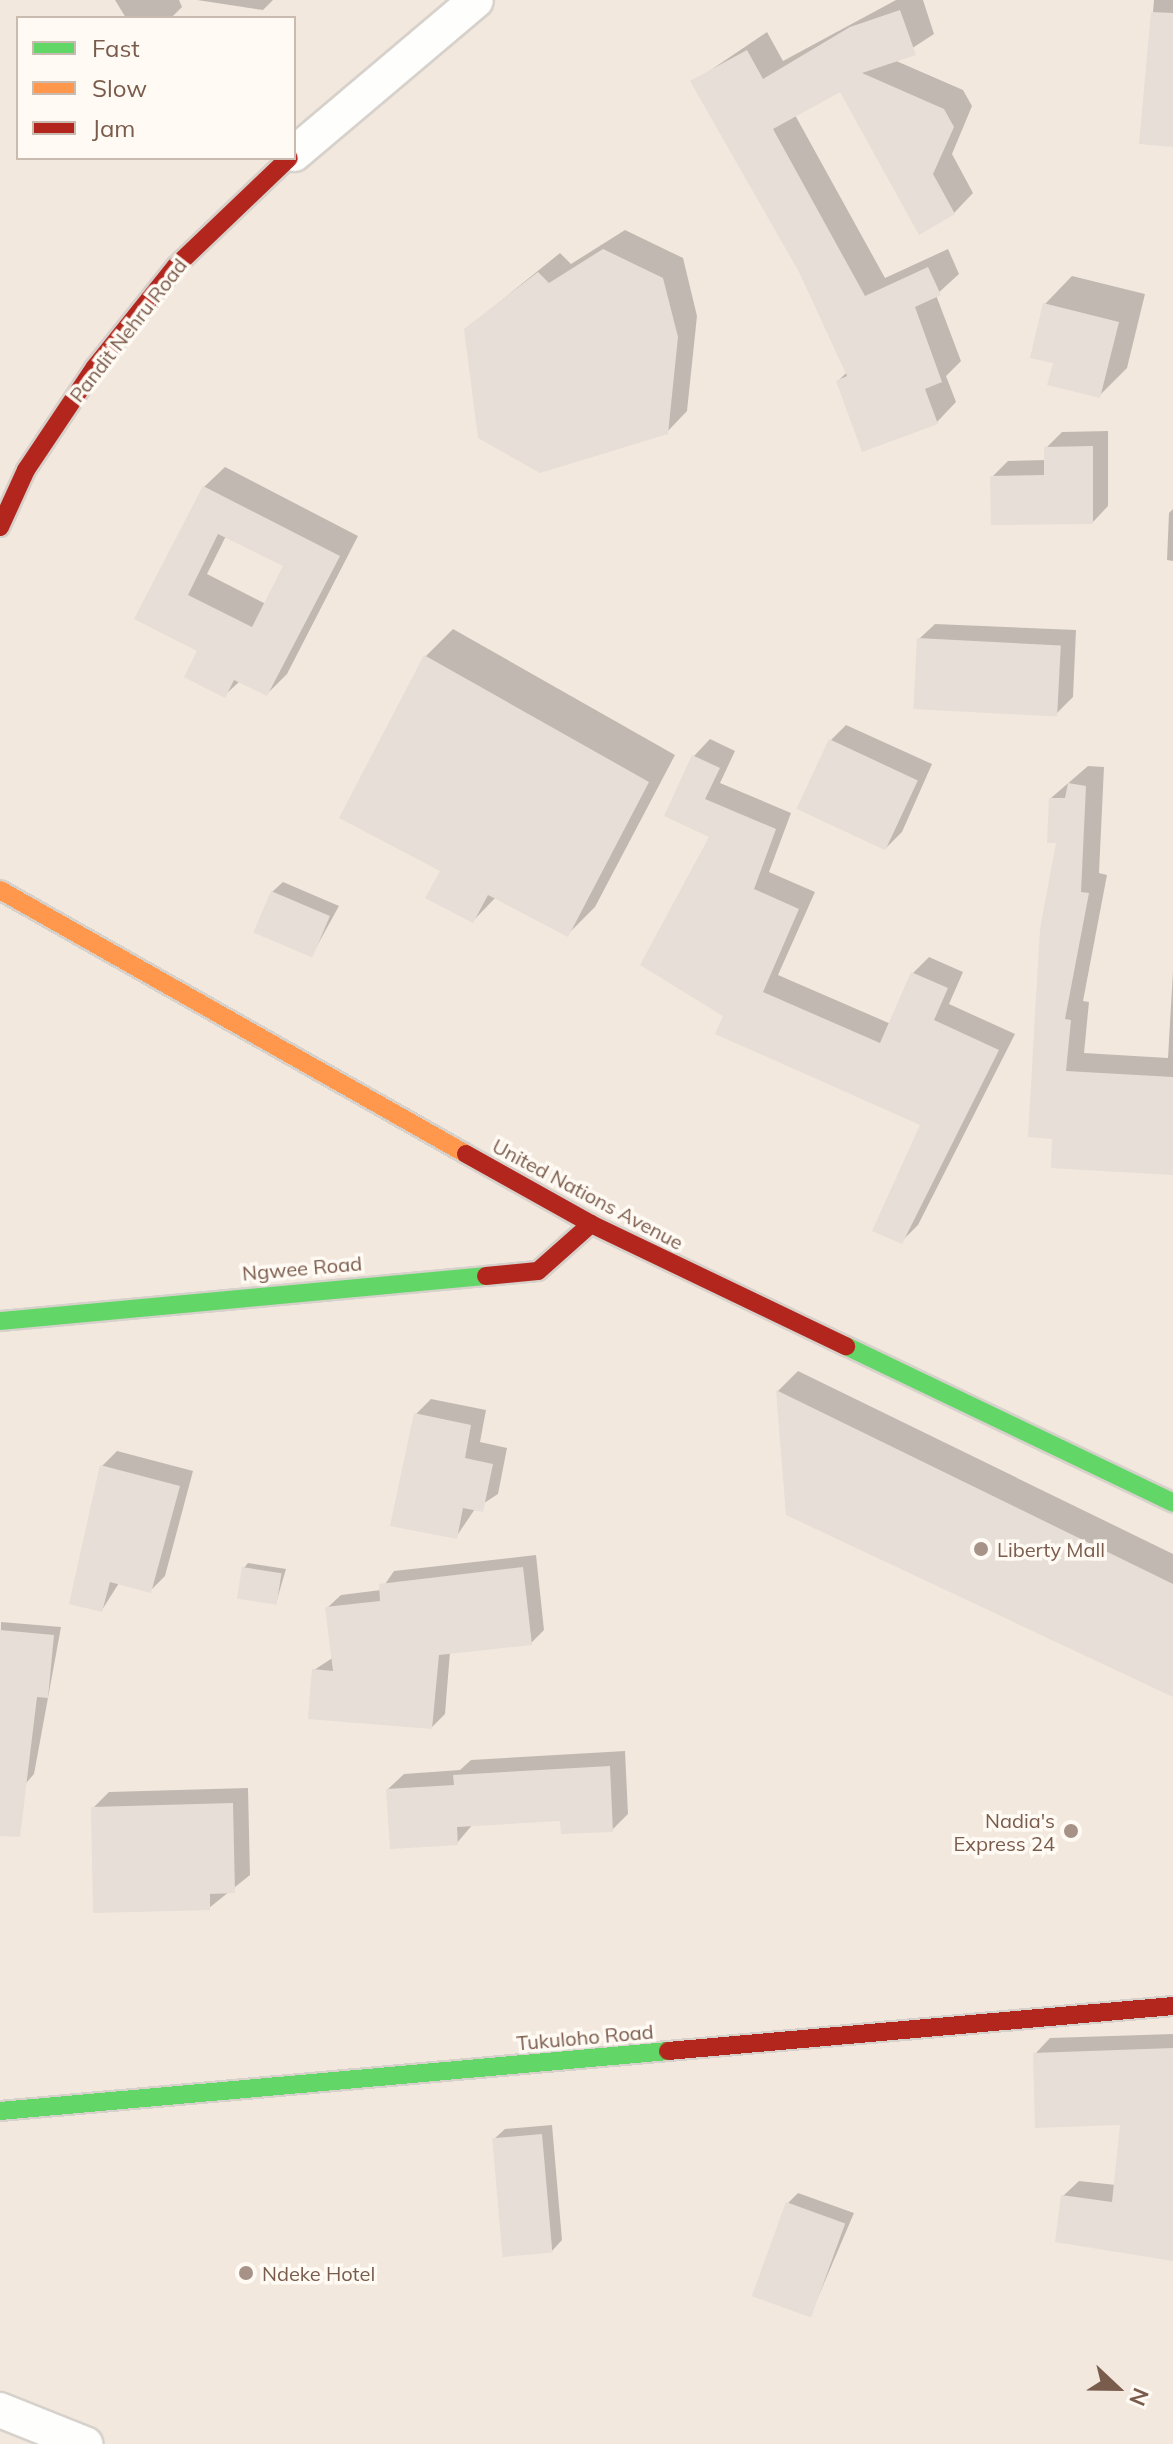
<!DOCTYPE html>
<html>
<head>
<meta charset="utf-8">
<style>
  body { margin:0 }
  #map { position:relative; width:1173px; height:2444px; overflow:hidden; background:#f9f5f0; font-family:Mulish,sans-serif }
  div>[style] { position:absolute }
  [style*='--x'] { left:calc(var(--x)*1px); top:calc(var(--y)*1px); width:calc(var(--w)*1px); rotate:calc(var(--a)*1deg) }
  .residential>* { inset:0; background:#f2e8de }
  .shadow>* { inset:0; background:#0003 }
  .building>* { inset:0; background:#e6ded7; transform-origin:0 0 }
  .roads { filter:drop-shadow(2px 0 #d7d1cb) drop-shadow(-2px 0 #d7d1cb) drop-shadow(0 2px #d7d1cb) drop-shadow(0 -2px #d7d1cb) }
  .street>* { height:34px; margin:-17px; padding:0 17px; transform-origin:17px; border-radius:17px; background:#fefefd }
  .fast>* { height:18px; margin:-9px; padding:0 9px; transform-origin:9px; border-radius:9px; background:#63d668 }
  .slow>* { height:18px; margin:-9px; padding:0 9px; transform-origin:9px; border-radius:9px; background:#ff974d }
  .jam>* { height:18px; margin:-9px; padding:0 9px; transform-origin:9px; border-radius:9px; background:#b3261e }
  .dots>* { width:22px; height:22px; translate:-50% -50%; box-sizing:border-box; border:4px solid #fffaf3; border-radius:50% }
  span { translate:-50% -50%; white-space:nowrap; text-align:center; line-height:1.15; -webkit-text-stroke:7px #fffaf3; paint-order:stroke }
  .street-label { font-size:20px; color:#7a5c4d }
  .poi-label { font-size:20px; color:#7a5c4d }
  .left { translate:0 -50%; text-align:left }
  .right { translate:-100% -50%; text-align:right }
  .legend { position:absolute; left:16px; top:16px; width:280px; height:144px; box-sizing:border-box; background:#fffaf3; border:2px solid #cabbb1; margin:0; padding:10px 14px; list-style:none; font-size:24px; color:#7a5c4d }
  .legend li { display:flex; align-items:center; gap:16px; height:40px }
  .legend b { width:40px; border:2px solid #cabbb1 }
  .north { position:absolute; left:1077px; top:2348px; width:80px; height:80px; -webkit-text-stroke:6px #fffaf3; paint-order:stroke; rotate:112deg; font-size:22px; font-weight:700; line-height:32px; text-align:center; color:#7a5c4d }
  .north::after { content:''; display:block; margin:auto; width:28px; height:36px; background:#7a5c4d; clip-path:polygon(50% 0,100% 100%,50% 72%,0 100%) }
</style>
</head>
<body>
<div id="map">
  <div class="residential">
    <div style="clip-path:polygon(evenodd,0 0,1173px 0,1173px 2444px,0 2444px,0 0,18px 18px,294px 18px,294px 158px,18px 158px,18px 18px)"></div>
  </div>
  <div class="shadow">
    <div style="clip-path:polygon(115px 0,179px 0,182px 7px,171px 18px,126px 18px)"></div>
    <div style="clip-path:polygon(197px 0,273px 0,263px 10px)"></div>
    <div style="clip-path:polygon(896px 0,923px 0,934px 34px,894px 60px,963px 90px,972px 106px,952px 154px,973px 193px,954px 213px,841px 89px,795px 115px,885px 278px,948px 249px,959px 274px,936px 295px,961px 361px,946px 376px,956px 402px,937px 422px,838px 381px,847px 372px,801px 271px,693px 82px,767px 32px,783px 61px)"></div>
    <div style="clip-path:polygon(1154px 0,1173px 0,1173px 145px,1142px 142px)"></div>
    <div style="clip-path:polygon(625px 230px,683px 258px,697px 316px,687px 411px,667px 432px,466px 329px,560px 253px,571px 264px)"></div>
    <div style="clip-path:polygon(1072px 276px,1145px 294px,1127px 368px,1099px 396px,1055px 362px,1045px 304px)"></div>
    <div style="clip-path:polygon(1108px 431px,1108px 506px,1093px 522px,992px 477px,1008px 461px,1046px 460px,1046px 448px,1062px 432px)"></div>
    <div style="clip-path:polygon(evenodd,225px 467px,358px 536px,287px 674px,267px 694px,240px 681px,225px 695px,200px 650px,137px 618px,204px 487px,225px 467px,226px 536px,285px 565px,266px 604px,207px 574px,226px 536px)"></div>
    <div style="clip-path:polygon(1173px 509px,1173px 561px,1167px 560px,1169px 513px)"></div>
    <div style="clip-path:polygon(935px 624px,1076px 630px,1073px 697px,1057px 713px,919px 639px)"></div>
    <div style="clip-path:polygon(453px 629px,675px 755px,595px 907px,567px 935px,496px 897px,473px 921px,442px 870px,426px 656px)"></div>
    <div style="clip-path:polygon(846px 725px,932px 764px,902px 832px,886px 848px,831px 740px)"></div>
    <div style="clip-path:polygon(710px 739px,735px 751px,720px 783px,791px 813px,769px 872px,815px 892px,778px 975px,891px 1024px,913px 973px,929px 957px,963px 972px,949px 1004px,1015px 1034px,918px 1225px,901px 1242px,923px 1124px,726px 1015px,712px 836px,694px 756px)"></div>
    <div style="clip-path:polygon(1088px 766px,1104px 767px,1099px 873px,1107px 875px,1083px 1001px,1089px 1002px,1084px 1053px,1168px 1058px,1173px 971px,1173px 1173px,1053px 1166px,1059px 841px,1051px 798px)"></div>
    <div style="clip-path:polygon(283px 882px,339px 906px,312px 955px,272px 892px)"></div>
    <div style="clip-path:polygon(798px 1371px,1173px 1554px,1173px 1694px,788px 1514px,778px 1391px)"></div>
    <div style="clip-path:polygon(431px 1399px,486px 1410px,480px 1442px,507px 1448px,498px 1494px,475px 1509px,456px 1537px,416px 1414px)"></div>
    <div style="clip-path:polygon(117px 1451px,193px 1471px,165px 1576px,150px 1591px,119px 1583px,102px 1610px,102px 1466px)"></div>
    <div style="clip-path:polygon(536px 1555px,544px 1630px,531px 1643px,450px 1652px,445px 1714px,432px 1727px,314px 1670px,334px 1657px,327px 1608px,341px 1595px,381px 1590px,394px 1571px)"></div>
    <div style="clip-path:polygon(248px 1563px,286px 1569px,276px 1603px,244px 1568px)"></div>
    <div style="clip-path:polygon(1px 1622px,61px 1627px,34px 1774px,0 1813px)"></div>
    <div style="clip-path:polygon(625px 1751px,628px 1814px,612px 1830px,562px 1819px,473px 1824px,457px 1843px,388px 1789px,404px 1774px,460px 1770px,471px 1760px)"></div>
    <div style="clip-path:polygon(248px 1788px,250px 1875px,209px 1908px,93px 1808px,109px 1792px)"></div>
    <div style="clip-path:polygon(1173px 2034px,1173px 2257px,1063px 2196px,1079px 2181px,1116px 2185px,1122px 2123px,1035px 2054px,1050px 2038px)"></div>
    <div style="clip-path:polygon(552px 2125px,562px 2240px,552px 2251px,494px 2139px,505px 2129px)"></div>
    <div style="clip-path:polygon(798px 2193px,854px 2213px,810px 2316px,788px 2203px)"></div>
  </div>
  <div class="building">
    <div style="clip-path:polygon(900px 10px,916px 55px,862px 73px,944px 109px,954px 127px,933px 174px,955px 214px,919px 235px,840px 92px,773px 129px,865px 296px,928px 267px,941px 295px,915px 307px,942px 382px,925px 389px,938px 424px,862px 452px,836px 381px,847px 376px,799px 272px,690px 81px,747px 50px,763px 79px,850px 27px)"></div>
    <div style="clip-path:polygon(1151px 12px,1173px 13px,1173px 147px,1139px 144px)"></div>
    <div style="clip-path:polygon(603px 249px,663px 278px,678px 337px,668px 434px,540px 473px,478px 438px,464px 329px,538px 272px,549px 283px)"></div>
    <div style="clip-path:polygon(1043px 303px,1119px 322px,1100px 398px,1047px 385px,1053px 363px,1030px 358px)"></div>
    <div style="clip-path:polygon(1093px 446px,1093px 524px,991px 525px,990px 476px,1044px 475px,1044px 447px)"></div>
    <div style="clip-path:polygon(evenodd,203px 486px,340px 556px,267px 696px,234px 680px,225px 698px,184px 677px,197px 651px,134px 619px,203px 486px,218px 534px,283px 566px,252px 627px,188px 595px,218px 534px)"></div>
    <div style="left:917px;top:638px;width:144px;height:71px;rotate:3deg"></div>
    <div style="clip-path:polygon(424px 655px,649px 782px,568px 937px,488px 895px,473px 923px,425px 898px,440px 871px,339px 818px)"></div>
    <div style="left:829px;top:739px;width:98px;height:77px;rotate:25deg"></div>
    <div style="clip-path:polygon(692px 755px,720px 768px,705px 799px,776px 829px,754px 889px,799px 909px,763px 992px,880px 1043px,911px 972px,948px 988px,934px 1020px,999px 1050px,902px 1244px,872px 1231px,920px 1125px,715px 1034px,723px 1016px,640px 965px,709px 837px,664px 816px)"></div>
    <div style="clip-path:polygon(1068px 783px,1086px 786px,1081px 892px,1089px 893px,1065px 1019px,1071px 1020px,1066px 1071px,1173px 1077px,1173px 1175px,1051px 1168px,1052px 1139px,1028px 1137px,1040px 929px,1056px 843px,1047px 843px,1049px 798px,1065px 798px)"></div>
    <div style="left:271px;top:891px;width:64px;height:45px;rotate:23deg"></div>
    <div style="clip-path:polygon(776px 1390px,1173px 1584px,1173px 1697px,786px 1515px)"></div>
    <div style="clip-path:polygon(414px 1413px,471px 1425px,465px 1458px,493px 1464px,483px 1512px,463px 1508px,457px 1539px,390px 1526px)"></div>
    <div style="clip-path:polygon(100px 1465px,180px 1486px,151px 1593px,110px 1582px,102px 1612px,69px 1604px)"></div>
    <div style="left:242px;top:1567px;width:40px;height:32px;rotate:9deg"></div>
    <div style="clip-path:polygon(523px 1567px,532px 1645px,439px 1655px,432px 1729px,308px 1719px,312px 1669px,333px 1671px,325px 1607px,380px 1601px,379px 1584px)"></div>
    <div style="clip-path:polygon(0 1630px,54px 1635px,48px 1698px,37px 1697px,20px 1837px,0 1836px)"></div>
    <div style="clip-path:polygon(610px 1766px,613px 1832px,561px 1834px,560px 1821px,457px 1827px,458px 1845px,390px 1849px,386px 1789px,454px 1785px,453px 1775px)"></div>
    <div style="clip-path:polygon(233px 1803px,235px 1893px,210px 1894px,210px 1910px,93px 1913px,91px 1807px)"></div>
    <div style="clip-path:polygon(1173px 2048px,1173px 2261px,1055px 2242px,1061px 2195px,1112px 2202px,1120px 2125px,1035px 2128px,1033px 2053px)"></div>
    <div style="left:542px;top:2134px;width:119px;height:50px;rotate:85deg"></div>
    <div style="left:786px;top:2202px;width:63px;height:100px;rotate:20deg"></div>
  </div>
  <div class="roads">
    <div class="street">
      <div style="--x:294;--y:154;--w:238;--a:-40.2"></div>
      <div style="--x:0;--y:2410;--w:92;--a:21.8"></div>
    </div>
    <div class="fast">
      <div style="--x:0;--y:1321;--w:488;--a:-5.3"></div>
      <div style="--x:846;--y:1346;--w:363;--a:25.6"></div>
      <div style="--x:0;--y:2111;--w:671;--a:-5.13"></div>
    </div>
    <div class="slow">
      <div style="--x:0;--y:890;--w:536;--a:29.53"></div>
    </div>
    <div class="jam">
      <div style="--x:0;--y:527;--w:63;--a:-65.5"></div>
      <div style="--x:26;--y:470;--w:124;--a:-56.2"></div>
      <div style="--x:95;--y:367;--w:129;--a:-51.3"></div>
      <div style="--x:176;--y:266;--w:156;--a:-43.7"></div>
      <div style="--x:466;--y:1154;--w:143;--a:29.2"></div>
      <div style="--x:591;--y:1224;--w:283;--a:25.6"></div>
      <div style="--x:486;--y:1276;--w:52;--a:-5.5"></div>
      <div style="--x:538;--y:1271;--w:71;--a:-41.6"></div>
      <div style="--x:668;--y:2051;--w:507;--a:-5.09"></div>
    </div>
  </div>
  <div class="dots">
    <div style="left:981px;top:1549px;background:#a69286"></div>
    <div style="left:1071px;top:1831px;background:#a69286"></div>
    <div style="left:246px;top:2273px;background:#a69286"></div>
  </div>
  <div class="street-label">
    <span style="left:128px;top:330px;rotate:-52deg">Pandit Nehru Road</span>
    <span style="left:588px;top:1194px;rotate:28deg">United Nations Avenue</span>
    <span style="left:302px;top:1268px;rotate:-5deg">Ngwee Road</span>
    <span style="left:585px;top:2037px;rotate:-5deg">Tukuloho Road</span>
  </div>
  <div class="poi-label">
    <span class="left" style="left:997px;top:1549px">Liberty Mall</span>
    <span class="right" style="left:1055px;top:1832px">Nadia's<br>Express 24</span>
    <span class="left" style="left:262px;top:2273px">Ndeke Hotel</span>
  </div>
  <ul class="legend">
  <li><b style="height:10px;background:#63d668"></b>Fast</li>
  <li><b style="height:10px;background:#ff974d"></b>Slow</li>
  <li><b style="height:10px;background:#b3261e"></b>Jam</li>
  </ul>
  <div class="north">N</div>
</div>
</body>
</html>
